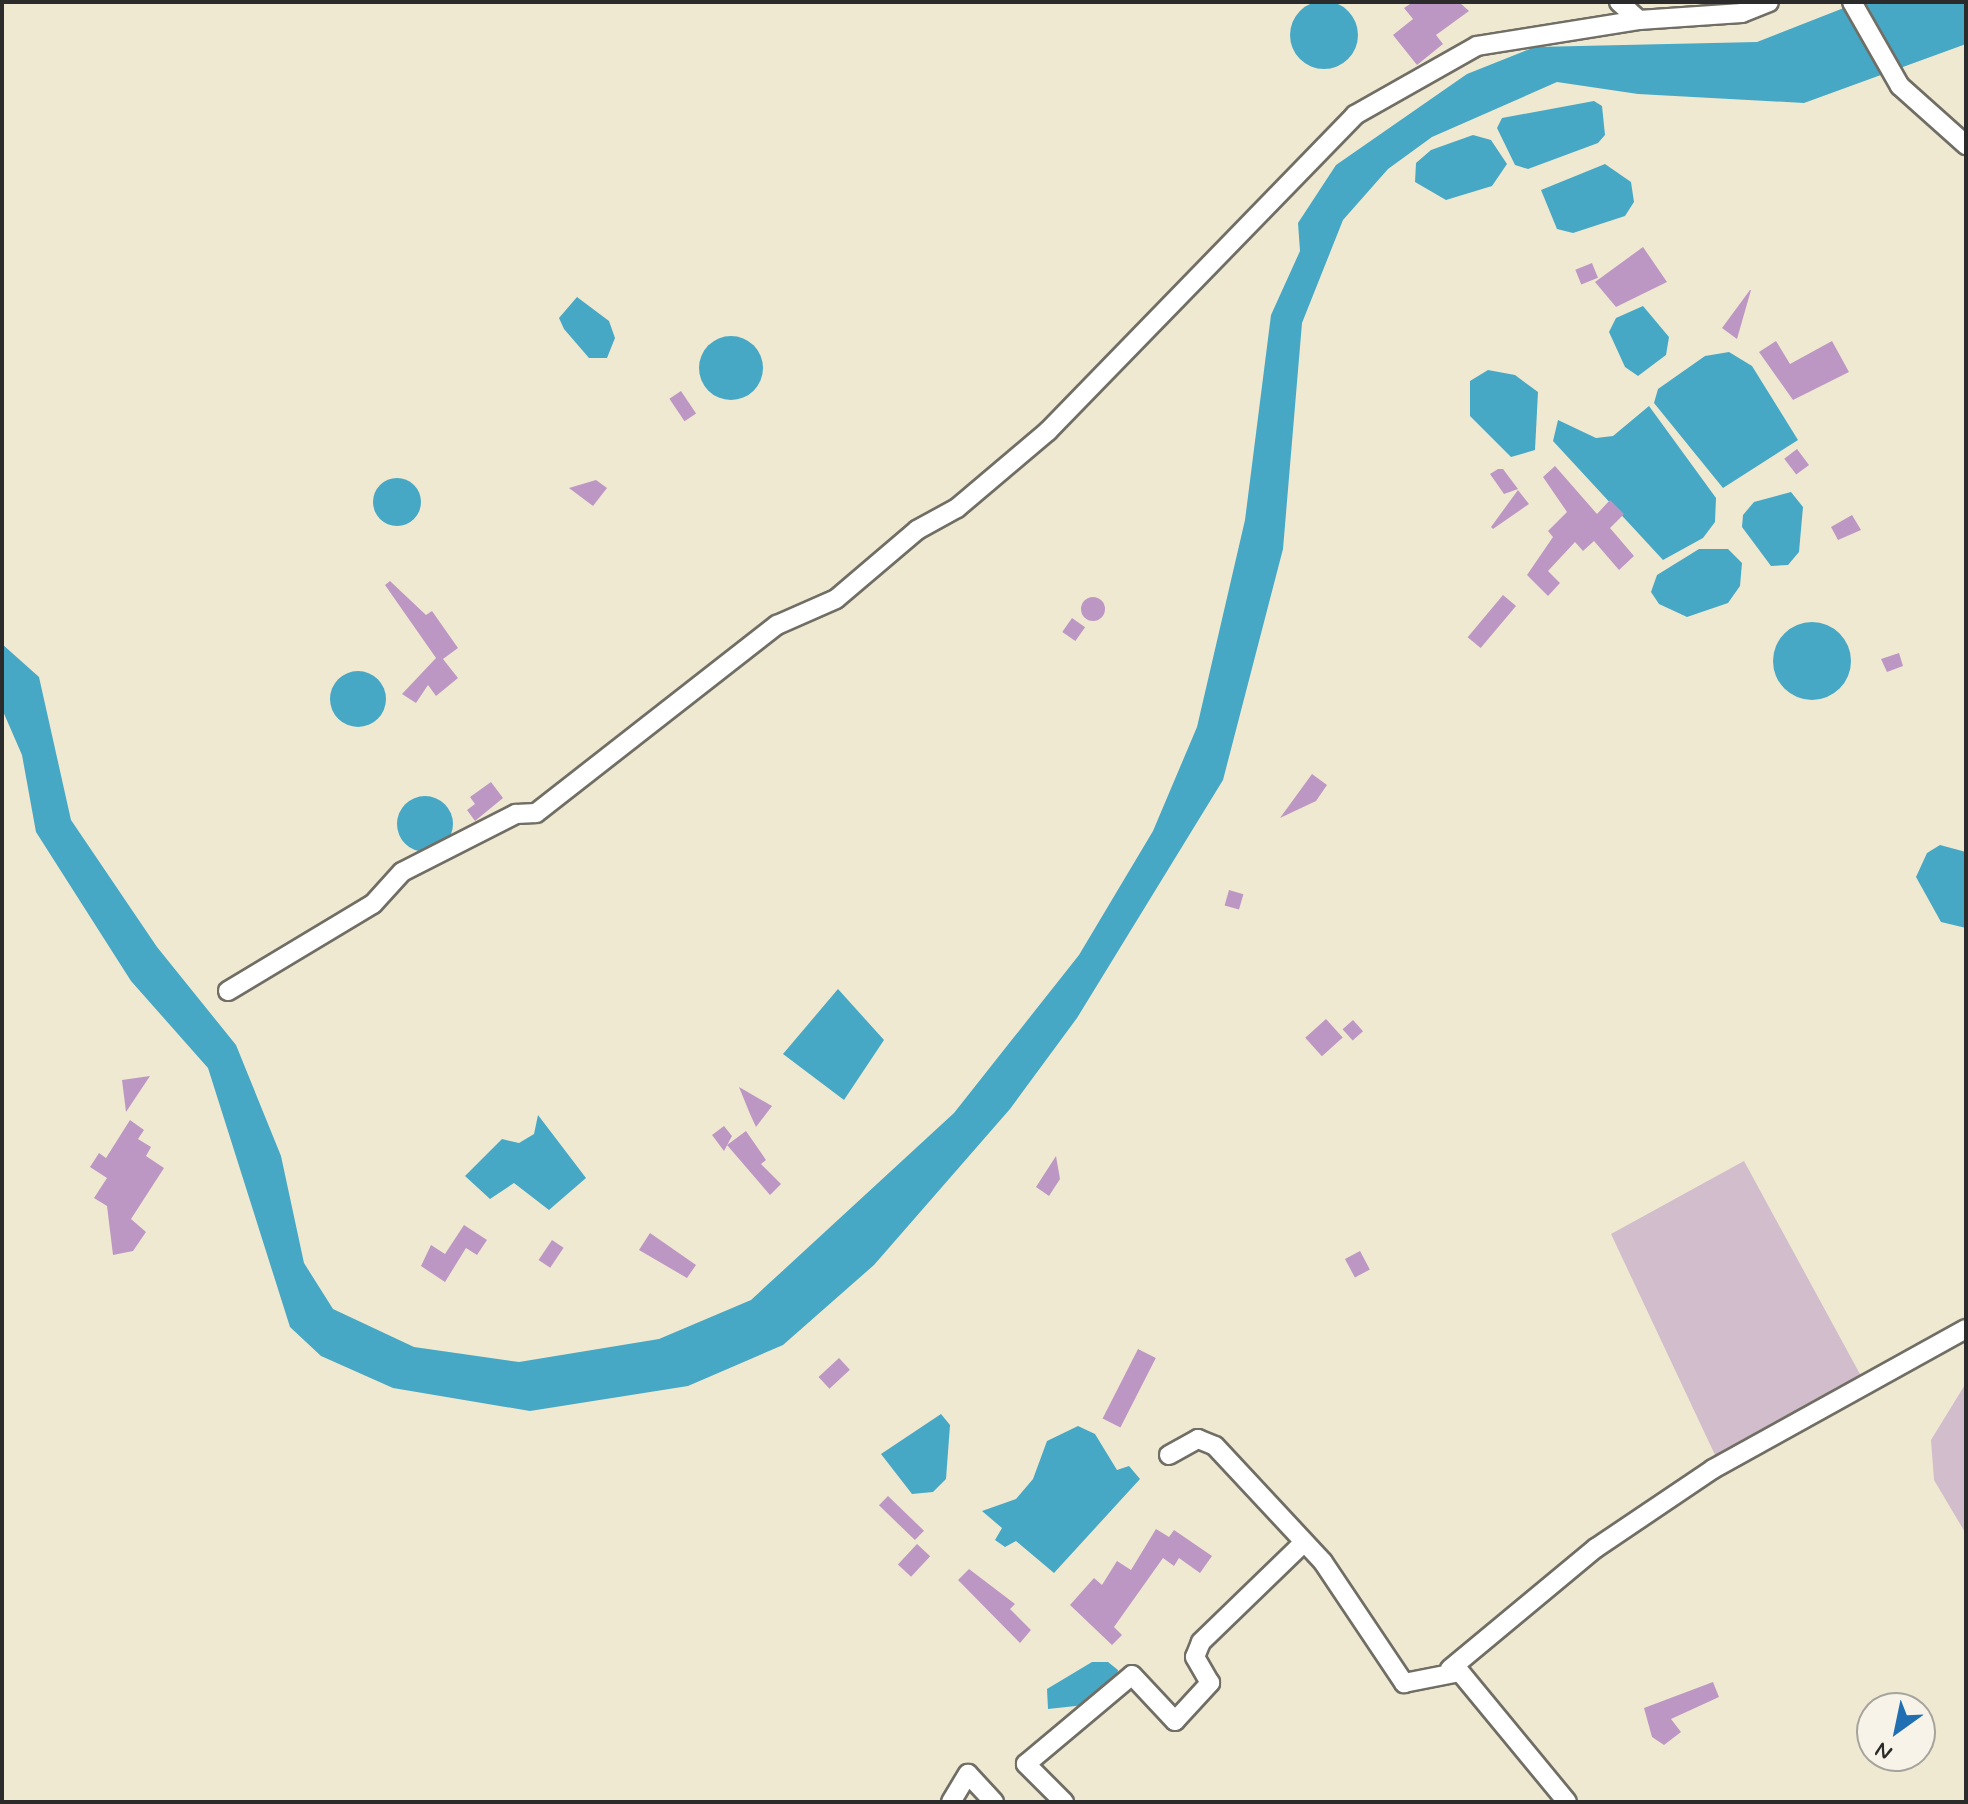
<!DOCTYPE html>
<html>
<head>
<meta charset="utf-8">
<style>
  body { margin:0 }
  #map { position:relative; width:1968px; height:1804px; overflow:hidden; background:#f0e9d2; font-family:Mynerve,sans-serif }
  div>[style] { position:absolute }
  [style*='--x'] { left:calc(var(--x)*1px); top:calc(var(--y)*1px); width:calc(var(--w)*1px); rotate:calc(var(--a)*1deg) }
  .industrial>* { inset:0; background:#d1bdcb }
  .water>* { inset:0; background:#46a8c5 }
  .round { border-radius:50% }
  .building>* { inset:0; background:#bc97c4; transform-origin:0 0 }
  .roads { filter:drop-shadow(2px 0 #706e65) drop-shadow(-2px 0 #706e65) drop-shadow(0 2px #706e65) drop-shadow(0 -2px #706e65) }
  .street>* { height:18px; margin:-9px; padding:0 9px; transform-origin:9px; border-radius:9px; background:#fff }
  span { translate:-50% -50%; white-space:nowrap; text-align:center; line-height:1.15; -webkit-text-stroke:6px #f7f3e8; paint-order:stroke }
  .frame { position:absolute; inset:0; border:4px solid #2b2b2b; pointer-events:none }
  .north { position:absolute; left:1856px; top:1692px; width:80px; height:80px; box-sizing:border-box; background:#f7f3e8; border:2px solid #a5a39c; border-radius:50%; rotate:213deg; font-size:22px; font-weight:700; line-height:32px; text-align:center; color:#2b2b2b }
  .north::after { content:''; display:block; margin:auto; width:28px; height:36px; background:#1f6fb2; clip-path:polygon(50% 0,100% 100%,50% 72%,0 100%) }
</style>
</head>
<body>
<div id="map">
  <div class="industrial">
    <div style="clip-path:polygon(1744px 1161px,1861px 1376px,1790px 1424px,1716px 1457px,1611px 1234px)"></div>
    <div style="clip-path:polygon(1966px 1383px,1966px 1534px,1934px 1480px,1931px 1440px)"></div>
  </div>
  <div class="water">
    <div class="round" style="left:1290px;top:1px;width:68px;height:68px"></div>
    <div style="clip-path:polygon(1859px 2px,1966px 2px,1966px 44px,1804px 103px,1638px 94px,1557px 82px,1432px 137px,1388px 169px,1343px 220px,1302px 323px,1283px 549px,1223px 780px,1077px 1018px,1010px 1109px,874px 1265px,783px 1345px,688px 1386px,530px 1411px,393px 1388px,321px 1356px,290px 1327px,208px 1068px,131px 981px,36px 832px,22px 755px,2px 709px,2px 644px,39px 677px,71px 820px,157px 947px,236px 1045px,281px 1156px,304px 1263px,333px 1309px,414px 1347px,519px 1362px,659px 1339px,751px 1300px,954px 1113px,1079px 955px,1153px 831px,1197px 727px,1245px 520px,1271px 315px,1300px 251px,1298px 223px,1336px 165px,1467px 74px,1535px 47px,1757px 42px)"></div>
    <div style="clip-path:polygon(1594px 101px,1602px 106px,1605px 135px,1598px 143px,1528px 169px,1515px 165px,1497px 128px,1502px 118px)"></div>
    <div style="clip-path:polygon(1473px 135px,1491px 140px,1507px 164px,1492px 186px,1446px 200px,1415px 182px,1416px 163px,1431px 150px)"></div>
    <div style="clip-path:polygon(1605px 164px,1631px 182px,1634px 202px,1625px 216px,1573px 233px,1557px 229px,1541px 190px)"></div>
    <div style="clip-path:polygon(577px 297px,609px 321px,615px 338px,607px 358px,589px 358px,564px 329px,559px 318px)"></div>
    <div style="clip-path:polygon(1643px 306px,1669px 337px,1666px 355px,1638px 376px,1625px 367px,1609px 332px,1616px 318px)"></div>
    <div class="round" style="left:699px;top:336px;width:64px;height:64px"></div>
    <div style="clip-path:polygon(1729px 352px,1752px 366px,1798px 440px,1723px 488px,1654px 403px,1658px 389px,1705px 356px)"></div>
    <div style="clip-path:polygon(1488px 370px,1515px 375px,1538px 392px,1535px 450px,1511px 457px,1470px 416px,1470px 381px)"></div>
    <div style="clip-path:polygon(1649px 406px,1716px 498px,1715px 522px,1703px 538px,1663px 560px,1553px 441px,1558px 420px,1596px 438px,1613px 436px)"></div>
    <div class="round" style="left:373px;top:478px;width:48px;height:48px"></div>
    <div style="clip-path:polygon(1791px 492px,1803px 507px,1799px 552px,1788px 565px,1771px 566px,1742px 527px,1743px 515px,1754px 502px)"></div>
    <div style="clip-path:polygon(1699px 549px,1728px 549px,1742px 563px,1740px 586px,1728px 603px,1687px 617px,1659px 604px,1651px 592px,1657px 575px)"></div>
    <div class="round" style="left:1773px;top:622px;width:78px;height:78px"></div>
    <div class="round" style="left:330px;top:671px;width:56px;height:56px"></div>
    <div class="round" style="left:397px;top:796px;width:56px;height:56px"></div>
    <div style="clip-path:polygon(1940px 845px,1966px 852px,1966px 928px,1941px 922px,1916px 877px,1927px 853px)"></div>
    <div style="clip-path:polygon(838px 989px,884px 1040px,844px 1100px,783px 1054px)"></div>
    <div style="clip-path:polygon(538px 1115px,586px 1178px,549px 1210px,514px 1183px,490px 1199px,465px 1176px,502px 1139px,519px 1143px,534px 1134px)"></div>
    <div style="clip-path:polygon(941px 1414px,950px 1425px,946px 1479px,933px 1492px,912px 1494px,881px 1454px)"></div>
    <div style="clip-path:polygon(1078px 1426px,1095px 1434px,1117px 1470px,1129px 1466px,1140px 1479px,1054px 1573px,1016px 1541px,1005px 1547px,995px 1540px,1002px 1528px,982px 1511px,1016px 1499px,1033px 1479px,1047px 1441px)"></div>
    <div style="clip-path:polygon(1092px 1662px,1108px 1662px,1118px 1670px,1116px 1678px,1085px 1705px,1048px 1709px,1047px 1689px)"></div>
  </div>
  <div class="building">
    <div style="clip-path:polygon(1413px 2px,1459px 2px,1469px 11px,1436px 35px,1443px 44px,1417px 65px,1393px 35px,1413px 19px,1404px 8px)"></div>
    <div style="clip-path:polygon(1643px 247px,1667px 282px,1616px 307px,1595px 282px)"></div>
    <div style="left:1592px;top:263px;width:16px;height:18px;rotate:68deg"></div>
    <div style="clip-path:polygon(1750px 290px,1751px 290px,1737px 339px,1722px 328px)"></div>
    <div style="clip-path:polygon(1776px 341px,1790px 364px,1832px 341px,1849px 372px,1793px 400px,1759px 352px)"></div>
    <div style="left:681px;top:391px;width:27px;height:14px;rotate:56deg"></div>
    <div style="left:1797px;top:449px;width:20px;height:16px;rotate:53deg"></div>
    <div style="clip-path:polygon(1555px 466px,1597px 514px,1610px 500px,1624px 514px,1610px 528px,1634px 556px,1619px 570px,1594px 541px,1583px 551px,1575px 542px,1548px 571px,1560px 583px,1548px 596px,1527px 575px,1553px 537px,1548px 531px,1567px 512px,1543px 477px)"></div>
    <div style="clip-path:polygon(1498px 469px,1503px 469px,1518px 489px,1504px 494px,1490px 474px)"></div>
    <div style="clip-path:polygon(596px 480px,607px 488px,593px 506px,569px 488px)"></div>
    <div style="clip-path:polygon(1518px 490px,1529px 504px,1493px 529px,1491px 527px)"></div>
    <div style="clip-path:polygon(1852px 515px,1861px 530px,1838px 540px,1831px 527px)"></div>
    <div style="clip-path:polygon(390px 581px,426px 615px,432px 611px,458px 648px,443px 659px,458px 678px,436px 696px,428px 685px,416px 703px,402px 694px,436px 658px,385px 585px)"></div>
    <div style="left:1503px;top:595px;width:17px;height:55px;rotate:40deg"></div>
    <div class="round" style="left:1081px;top:597px;width:24px;height:24px"></div>
    <div style="left:1072px;top:618px;width:16px;height:17px;rotate:35deg"></div>
    <div style="clip-path:polygon(1899px 653px,1903px 666px,1887px 672px,1881px 659px)"></div>
    <div style="clip-path:polygon(1312px 774px,1327px 785px,1316px 801px,1280px 818px)"></div>
    <div style="clip-path:polygon(491px 782px,503px 798px,475px 821px,467px 810px,475px 804px,470px 797px)"></div>
    <div style="left:1229px;top:890px;width:15px;height:16px;rotate:16deg"></div>
    <div style="left:1326px;top:1019px;width:25px;height:28px;rotate:48deg"></div>
    <div style="left:1353px;top:1020px;width:15px;height:14px;rotate:48deg"></div>
    <div style="clip-path:polygon(150px 1076px,126px 1112px,122px 1080px)"></div>
    <div style="clip-path:polygon(739px 1087px,772px 1106px,756px 1127px,750px 1114px)"></div>
    <div style="clip-path:polygon(130px 1120px,144px 1130px,138px 1139px,151px 1147px,146px 1156px,164px 1168px,131px 1219px,146px 1232px,133px 1251px,113px 1255px,107px 1206px,94px 1198px,107px 1178px,90px 1167px,99px 1153px,106px 1158px)"></div>
    <div style="clip-path:polygon(724px 1126px,732px 1136px,724px 1151px,712px 1135px)"></div>
    <div style="clip-path:polygon(746px 1131px,766px 1160px,761px 1164px,781px 1184px,770px 1195px,727px 1145px)"></div>
    <div style="clip-path:polygon(1056px 1156px,1060px 1179px,1049px 1196px,1036px 1187px)"></div>
    <div style="clip-path:polygon(464px 1225px,487px 1240px,477px 1255px,466px 1248px,445px 1282px,421px 1266px,431px 1245px,445px 1254px)"></div>
    <div style="clip-path:polygon(650px 1233px,696px 1265px,687px 1278px,639px 1250px)"></div>
    <div style="left:552px;top:1240px;width:14px;height:24px;rotate:34deg"></div>
    <div style="left:1360px;top:1251px;width:21px;height:17px;rotate:62deg"></div>
    <div style="left:1138px;top:1349px;width:20px;height:78px;rotate:27deg"></div>
    <div style="left:839px;top:1358px;width:16px;height:28px;rotate:47deg"></div>
    <div style="left:888px;top:1496px;width:50px;height:13px;rotate:44deg"></div>
    <div style="clip-path:polygon(1156px 1529px,1169px 1537px,1174px 1530px,1212px 1556px,1200px 1573px,1179px 1558px,1174px 1566px,1163px 1558px,1114px 1627px,1122px 1635px,1112px 1645px,1070px 1605px,1094px 1578px,1102px 1585px,1117px 1561px,1131px 1570px)"></div>
    <div style="left:917px;top:1544px;width:18px;height:28px;rotate:43deg"></div>
    <div style="clip-path:polygon(969px 1569px,1015px 1604px,1010px 1609px,1031px 1630px,1020px 1643px,958px 1580px)"></div>
    <div style="clip-path:polygon(1713px 1682px,1719px 1697px,1671px 1719px,1681px 1732px,1664px 1745px,1652px 1737px,1644px 1708px)"></div>
  </div>
  <div class="roads">
    <div class="street">
      <div style="--x:1619;--y:2;--w:27;--a:42"></div>
      <div style="--x:1639;--y:20;--w:103;--a:-3.9"></div>
      <div style="--x:1742;--y:13;--w:29;--a:-22"></div>
      <div style="--x:1852;--y:2;--w:97;--a:60.3"></div>
      <div style="--x:1900;--y:86;--w:89;--a:41.8"></div>
      <div style="--x:228;--y:991;--w:169;--a:-31"></div>
      <div style="--x:373;--y:904;--w:43;--a:-47.8"></div>
      <div style="--x:402;--y:872;--w:128;--a:-27"></div>
      <div style="--x:516;--y:814;--w:20;--a:-3"></div>
      <div style="--x:536;--y:813;--w:306;--a:-38"></div>
      <div style="--x:777;--y:625;--w:64;--a:-23.8"></div>
      <div style="--x:836;--y:599;--w:106;--a:-40.4"></div>
      <div style="--x:917;--y:530;--w:46;--a:-28.8"></div>
      <div style="--x:957;--y:508;--w:119;--a:-40.2"></div>
      <div style="--x:1048;--y:431;--w:441;--a:-45.8"></div>
      <div style="--x:1355;--y:115;--w:140;--a:-29.5"></div>
      <div style="--x:1477;--y:46;--w:164;--a:-9.1"></div>
      <div style="--x:1169;--y:1455;--w:33;--a:-29"></div>
      <div style="--x:1198;--y:1439;--w:18;--a:22"></div>
      <div style="--x:1215;--y:1446;--w:158;--a:47"></div>
      <div style="--x:1323;--y:1562;--w:146;--a:56.2"></div>
      <div style="--x:1404;--y:1683;--w:57;--a:-11.1"></div>
      <div style="--x:1460;--y:1672;--w:168;--a:50.5"></div>
      <div style="--x:1450;--y:1669;--w:190;--a:-39.7"></div>
      <div style="--x:1596;--y:1548;--w:141;--a:-34"></div>
      <div style="--x:1713;--y:1469;--w:289;--a:-29"></div>
      <div style="--x:951;--y:1802;--w:33;--a:-59"></div>
      <div style="--x:968;--y:1774;--w:38;--a:47"></div>
      <div style="--x:1064;--y:1802;--w:54;--a:-135"></div>
      <div style="--x:1026;--y:1764;--w:138;--a:-40"></div>
      <div style="--x:1132;--y:1675;--w:63;--a:46.9"></div>
      <div style="--x:1175;--y:1721;--w:52;--a:-47.4"></div>
      <div style="--x:1210;--y:1683;--w:30;--a:-120"></div>
      <div style="--x:1195;--y:1657;--w:16;--a:-68"></div>
      <div style="--x:1201;--y:1642;--w:142;--a:-44.1"></div>
    </div>
  </div>
  <div class="frame"></div>
  <div class="north">N</div>
</div>
</body>
</html>
